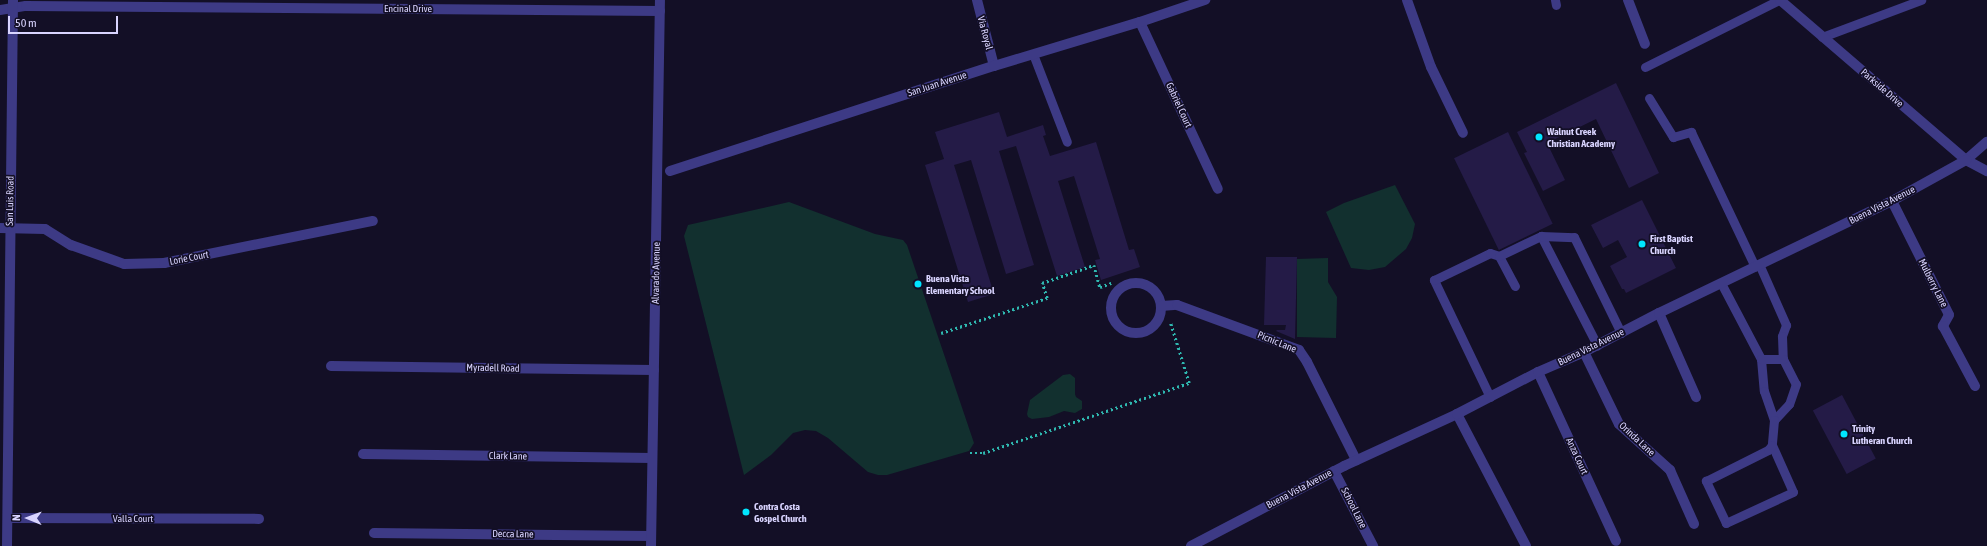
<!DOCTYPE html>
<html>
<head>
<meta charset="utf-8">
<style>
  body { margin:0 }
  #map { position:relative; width:1987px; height:546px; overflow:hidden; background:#130f26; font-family:"Asap Condensed",sans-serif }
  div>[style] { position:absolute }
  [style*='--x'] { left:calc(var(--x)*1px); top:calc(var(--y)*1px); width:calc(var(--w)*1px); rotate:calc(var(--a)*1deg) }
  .green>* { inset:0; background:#12302f }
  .building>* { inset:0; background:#241b47; transform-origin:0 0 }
  .path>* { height:2.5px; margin-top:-1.25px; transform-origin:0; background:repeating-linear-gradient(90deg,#2fb8b0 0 2px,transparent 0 5px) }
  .service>* { height:9px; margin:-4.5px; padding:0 4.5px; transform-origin:4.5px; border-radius:4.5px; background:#3d3a85 }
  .minor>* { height:10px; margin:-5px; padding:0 5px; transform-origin:5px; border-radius:5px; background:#3d3a85 }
  .minor>.ring { margin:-5px; padding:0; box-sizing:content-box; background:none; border:10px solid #3d3a85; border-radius:50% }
  .tertiary>* { height:10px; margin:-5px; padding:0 5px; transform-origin:5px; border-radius:5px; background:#3d3a85 }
  .dots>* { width:11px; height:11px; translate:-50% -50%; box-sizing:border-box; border:2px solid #130f26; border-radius:50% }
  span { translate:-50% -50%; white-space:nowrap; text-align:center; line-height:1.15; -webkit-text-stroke:3.5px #130f26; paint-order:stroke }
  .street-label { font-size:10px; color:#d9d4ff }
  .poi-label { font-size:10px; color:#d9d4ff; font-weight:700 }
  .left { translate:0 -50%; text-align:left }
  .north { position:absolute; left:8px; top:498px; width:40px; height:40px; -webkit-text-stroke:3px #130f26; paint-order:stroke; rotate:271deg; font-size:11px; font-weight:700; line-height:16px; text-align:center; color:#d9d4ff }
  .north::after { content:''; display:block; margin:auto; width:14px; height:18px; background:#d9d4ff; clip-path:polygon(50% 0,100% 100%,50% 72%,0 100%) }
  .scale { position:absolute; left:8px; top:16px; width:110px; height:18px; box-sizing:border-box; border:2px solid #d9d4ff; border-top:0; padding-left:5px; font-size:12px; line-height:14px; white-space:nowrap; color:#d9d4ff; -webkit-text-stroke:3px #130f26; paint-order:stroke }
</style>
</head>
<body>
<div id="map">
  <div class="green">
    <div style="clip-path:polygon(1395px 185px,1415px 224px,1412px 238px,1406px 249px,1385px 267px,1369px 270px,1351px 268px,1326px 212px,1344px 203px)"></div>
    <div style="clip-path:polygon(789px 202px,875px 234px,903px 240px,907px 245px,974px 443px,969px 451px,887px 475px,878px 475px,868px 472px,828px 438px,816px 431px,805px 430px,793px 433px,771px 455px,744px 475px,684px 236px,688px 225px)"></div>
    <div style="clip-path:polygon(1328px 258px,1328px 282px,1337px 297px,1336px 338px,1297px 337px,1297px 259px)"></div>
    <div style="clip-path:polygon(1070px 374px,1075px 378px,1075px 394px,1076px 397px,1082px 401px,1082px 409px,1075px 413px,1064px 411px,1049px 417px,1032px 419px,1028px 417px,1027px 414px,1030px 400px,1063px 375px)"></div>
  </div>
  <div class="building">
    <div style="clip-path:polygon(1616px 83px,1659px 173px,1629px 188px,1596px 119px,1547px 143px,1565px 180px,1543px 191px,1524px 153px,1527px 152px,1517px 132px)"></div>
    <div style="clip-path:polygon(999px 112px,1007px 137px,1043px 125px,1046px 135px,1043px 136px,1050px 156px,1096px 142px,1129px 250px,1134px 249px,1140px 267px,1101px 280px,1095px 260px,1100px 259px,1074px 176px,1058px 181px,1085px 267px,1057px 276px,1016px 146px,999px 151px,1034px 265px,1006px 274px,971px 160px,954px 165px,994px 294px,968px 302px,925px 165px,944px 159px,935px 132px)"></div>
    <div style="left:1508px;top:132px;width:102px;height:60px;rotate:64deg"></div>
    <div style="clip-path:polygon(1642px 200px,1676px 268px,1626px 293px,1624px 289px,1622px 289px,1610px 266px,1627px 257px,1618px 240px,1603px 248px,1591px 225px)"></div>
    <div style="clip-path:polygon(1266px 257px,1297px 257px,1295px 339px,1276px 331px,1277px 330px,1285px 330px,1286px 325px,1264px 325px)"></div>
    <div style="left:1842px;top:395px;width:72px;height:33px;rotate:62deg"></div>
  </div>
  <div class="path">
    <div style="--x:941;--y:333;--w:112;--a:-18.3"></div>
    <div style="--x:1047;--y:298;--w:16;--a:-108"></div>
    <div style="--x:1042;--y:283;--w:55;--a:-19.1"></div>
    <div style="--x:1094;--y:265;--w:23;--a:75"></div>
    <div style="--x:1100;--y:287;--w:12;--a:-20"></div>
    <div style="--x:970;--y:453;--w:13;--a:0"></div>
    <div style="--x:983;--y:453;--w:218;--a:-18.8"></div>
    <div style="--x:1189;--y:383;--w:64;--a:-107.3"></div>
  </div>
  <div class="service">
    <div style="--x:1555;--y:0;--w:5;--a:79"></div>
    <div style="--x:1822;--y:37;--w:106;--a:-20.5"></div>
    <div style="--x:1033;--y:54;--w:94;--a:68.9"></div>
    <div style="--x:1645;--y:67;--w:150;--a:-26.6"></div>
    <div style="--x:1649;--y:98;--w:46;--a:58.4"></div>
    <div style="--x:1673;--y:137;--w:19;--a:-16"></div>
    <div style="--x:1691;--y:132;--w:149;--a:64.6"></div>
    <div style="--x:1541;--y:236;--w:123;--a:62.8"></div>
    <div style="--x:1499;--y:256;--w:34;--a:62"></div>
    <div style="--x:1759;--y:264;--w:67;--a:66.1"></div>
    <div style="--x:1786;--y:325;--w:12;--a:110"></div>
    <div style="--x:1782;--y:336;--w:23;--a:88"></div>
    <div style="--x:1783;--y:359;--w:28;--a:63"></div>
    <div style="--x:1796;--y:384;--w:21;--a:109"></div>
    <div style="--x:1789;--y:404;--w:22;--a:133"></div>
    <div style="--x:1721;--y:283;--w:86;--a:62.2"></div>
    <div style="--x:1761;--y:359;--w:32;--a:85"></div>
    <div style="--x:1764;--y:391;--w:31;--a:71"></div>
    <div style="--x:1774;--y:420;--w:25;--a:95"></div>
    <div style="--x:1772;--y:445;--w:51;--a:65.9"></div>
    <div style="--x:1793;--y:492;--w:74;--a:155.2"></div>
    <div style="--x:1726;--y:523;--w:47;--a:-115.5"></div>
    <div style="--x:1706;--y:481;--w:69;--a:-26.6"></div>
    <div style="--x:1768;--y:450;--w:6;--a:-51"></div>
    <div style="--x:1761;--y:359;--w:22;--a:0"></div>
    <div style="--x:1490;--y:397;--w:130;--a:-115.6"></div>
    <div style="--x:1434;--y:280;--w:62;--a:-25.7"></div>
    <div style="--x:1490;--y:253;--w:9;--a:18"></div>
    <div style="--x:1499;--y:256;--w:47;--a:-25.5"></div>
    <div style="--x:1541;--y:236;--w:33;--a:2"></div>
    <div style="--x:1574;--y:237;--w:107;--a:63.9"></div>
  </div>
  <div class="minor">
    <div style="--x:977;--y:0;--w:68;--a:75.6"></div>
    <div style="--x:1407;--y:0;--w:71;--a:70.3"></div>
    <div style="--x:1431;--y:67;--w:73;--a:64.1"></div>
    <div style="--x:1628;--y:0;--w:47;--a:68.9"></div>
    <div style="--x:0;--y:10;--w:26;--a:-9"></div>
    <div style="--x:26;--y:6;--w:634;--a:0.45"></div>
    <div style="--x:1140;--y:22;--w:184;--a:65"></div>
    <div style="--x:1966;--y:160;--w:28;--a:-41"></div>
    <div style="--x:670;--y:171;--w:341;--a:-18"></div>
    <div style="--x:994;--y:66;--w:152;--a:-16.8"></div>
    <div style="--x:1140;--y:22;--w:69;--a:-18.7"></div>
    <div style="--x:1892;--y:201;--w:127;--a:63.4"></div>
    <div style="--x:1949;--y:315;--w:13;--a:119"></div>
    <div style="--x:1943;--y:326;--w:68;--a:61.9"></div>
    <div style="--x:0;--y:228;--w:45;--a:1.3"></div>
    <div style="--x:45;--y:229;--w:31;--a:32"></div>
    <div style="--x:71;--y:245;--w:56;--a:19.7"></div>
    <div style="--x:124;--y:264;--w:40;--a:-1.4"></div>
    <div style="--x:164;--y:263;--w:213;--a:-11.4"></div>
    <div class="ring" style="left:1111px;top:283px;width:40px;height:40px"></div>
    <div style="--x:1161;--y:306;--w:16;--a:-4"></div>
    <div style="--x:1177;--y:305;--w:130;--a:20.2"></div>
    <div style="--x:1299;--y:350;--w:14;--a:56"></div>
    <div style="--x:1307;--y:362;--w:110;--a:63.4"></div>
    <div style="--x:1659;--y:313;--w:92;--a:66.2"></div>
    <div style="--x:1584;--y:352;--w:80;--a:64.1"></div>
    <div style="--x:1619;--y:424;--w:69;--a:42"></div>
    <div style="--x:1670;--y:470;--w:59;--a:66"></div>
    <div style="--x:331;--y:366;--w:323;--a:0.7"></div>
    <div style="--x:1538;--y:372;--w:186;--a:65.2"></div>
    <div style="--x:1457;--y:414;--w:149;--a:62.4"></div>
    <div style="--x:363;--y:454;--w:289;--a:0.8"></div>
    <div style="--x:1334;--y:471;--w:85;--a:62.5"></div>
    <div style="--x:8;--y:518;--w:251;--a:0.2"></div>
    <div style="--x:374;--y:533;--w:277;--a:0.6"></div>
    <div style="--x:7;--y:546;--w:546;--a:-89.37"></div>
    <div style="--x:651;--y:546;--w:546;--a:-89.06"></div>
  </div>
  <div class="tertiary">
    <div style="--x:1780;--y:0;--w:245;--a:40.7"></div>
    <div style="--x:1966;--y:160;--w:24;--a:28"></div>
    <div style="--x:1191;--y:546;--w:173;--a:-27.6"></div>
    <div style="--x:1344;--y:466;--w:124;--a:-24.7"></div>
    <div style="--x:1457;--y:414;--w:91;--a:-27.4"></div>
    <div style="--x:1538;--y:372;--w:50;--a:-23.5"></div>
    <div style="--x:1584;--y:352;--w:85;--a:-27.5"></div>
    <div style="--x:1659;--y:313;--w:259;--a:-25.7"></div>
    <div style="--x:1892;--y:201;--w:85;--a:-29"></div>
  </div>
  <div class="dots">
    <div style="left:1539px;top:137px;background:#00e5ff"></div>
    <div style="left:1642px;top:244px;background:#00e5ff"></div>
    <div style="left:918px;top:284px;background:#00e5ff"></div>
    <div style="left:1844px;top:434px;background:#00e5ff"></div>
    <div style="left:746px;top:512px;background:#00e5ff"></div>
  </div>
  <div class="street-label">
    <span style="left:408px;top:9px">Encinal Drive</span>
    <span style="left:985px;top:33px;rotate:75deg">Via Royal</span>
    <span style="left:937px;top:84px;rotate:-18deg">San Juan Avenue</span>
    <span style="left:1882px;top:88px;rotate:41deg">Parkside Drive</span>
    <span style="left:1179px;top:105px;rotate:65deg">Gabriel Court</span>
    <span style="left:10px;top:201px;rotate:-89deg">San Luis Road</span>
    <span style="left:1882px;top:205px;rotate:-27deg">Buena Vista Avenue</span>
    <span style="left:189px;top:258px;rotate:-11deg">Lorie Court</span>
    <span style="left:656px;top:273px;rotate:-89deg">Alvarado Avenue</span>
    <span style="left:1933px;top:283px;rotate:63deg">Mulberry Lane</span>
    <span style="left:1277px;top:342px;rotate:22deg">Picnic Lane</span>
    <span style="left:1591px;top:347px;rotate:-26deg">Buena Vista Avenue</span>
    <span style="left:493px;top:368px;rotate:1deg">Myradell Road</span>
    <span style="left:1637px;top:439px;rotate:43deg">Orinda Lane</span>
    <span style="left:508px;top:456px;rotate:1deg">Clark Lane</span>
    <span style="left:1577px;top:456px;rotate:65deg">Anza Court</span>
    <span style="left:1299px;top:489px;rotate:-28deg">Buena Vista Avenue</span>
    <span style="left:1354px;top:508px;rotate:63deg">School Lane</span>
    <span style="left:133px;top:519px">Valla Court</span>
    <span style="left:513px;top:534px;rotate:1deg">Decca Lane</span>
  </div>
  <div class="poi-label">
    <span class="left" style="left:1547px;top:137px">Walnut Creek<br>Christian Academy</span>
    <span class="left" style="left:1650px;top:244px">First Baptist<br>Church</span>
    <span class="left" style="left:926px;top:284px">Buena Vista<br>Elementary School</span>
    <span class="left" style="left:1852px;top:434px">Trinity<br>Lutheran Church</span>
    <span class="left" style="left:754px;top:512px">Contra Costa<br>Gospel Church</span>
  </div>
  <div class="north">N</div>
  <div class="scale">50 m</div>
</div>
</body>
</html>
